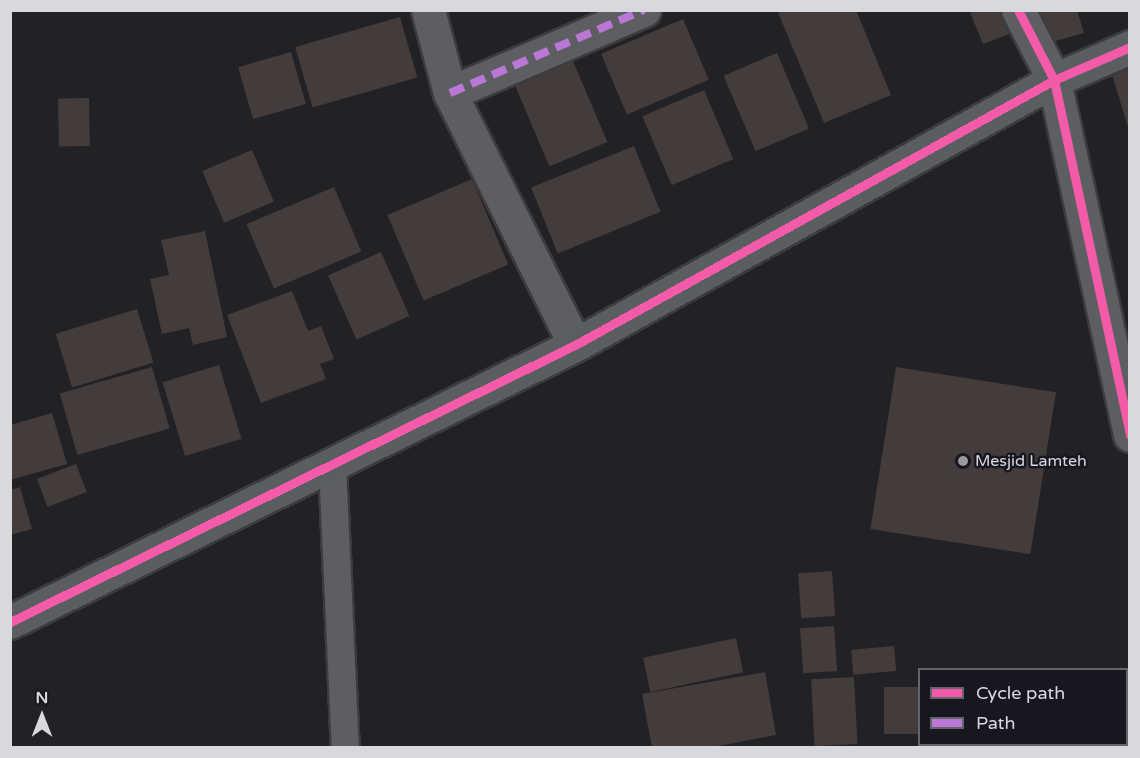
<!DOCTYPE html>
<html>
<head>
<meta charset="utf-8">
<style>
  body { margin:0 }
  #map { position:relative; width:1140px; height:758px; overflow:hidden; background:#212126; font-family:"Varela Round",sans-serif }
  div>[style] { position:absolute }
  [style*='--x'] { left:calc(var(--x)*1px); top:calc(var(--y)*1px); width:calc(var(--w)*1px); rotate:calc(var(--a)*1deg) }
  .building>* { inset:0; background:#443b3b; transform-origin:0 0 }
  .roads { filter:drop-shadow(2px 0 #3c3c40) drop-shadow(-2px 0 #3c3c40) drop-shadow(0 2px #3c3c40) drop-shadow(0 -2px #3c3c40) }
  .lane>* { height:27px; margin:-13.5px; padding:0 13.5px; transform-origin:13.5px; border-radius:13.5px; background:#5d5e62 }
  .street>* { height:33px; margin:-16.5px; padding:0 16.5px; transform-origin:16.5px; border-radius:16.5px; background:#5d5e62 }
  .secondary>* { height:33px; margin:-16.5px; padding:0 16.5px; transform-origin:16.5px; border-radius:16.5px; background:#5a5e60 }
  .quiet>* { height:8px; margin-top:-4px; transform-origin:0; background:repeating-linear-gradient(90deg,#ba77d6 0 15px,transparent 0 23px) }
  .cycleway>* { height:9px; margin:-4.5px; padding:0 4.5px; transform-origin:4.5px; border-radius:4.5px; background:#f35aa7 }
  .dots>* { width:16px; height:16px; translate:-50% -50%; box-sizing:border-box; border:3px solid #16171f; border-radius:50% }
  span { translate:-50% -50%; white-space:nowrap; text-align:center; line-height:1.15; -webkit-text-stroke:5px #16171f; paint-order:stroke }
  .poi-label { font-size:16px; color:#d8d9de }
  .left { translate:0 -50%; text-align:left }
  .frame { position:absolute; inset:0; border:12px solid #d8d9de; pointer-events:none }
  .legend { position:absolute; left:918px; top:668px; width:210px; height:78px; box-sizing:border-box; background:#16171f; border:2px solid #64656b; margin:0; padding:8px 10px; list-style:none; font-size:18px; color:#d8d9de }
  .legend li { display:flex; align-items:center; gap:12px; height:30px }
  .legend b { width:30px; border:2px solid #64656b }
  .north { position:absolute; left:12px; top:686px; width:60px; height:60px; -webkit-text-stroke:4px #16171f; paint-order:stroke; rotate:0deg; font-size:16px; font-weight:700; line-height:24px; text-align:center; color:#d8d9de }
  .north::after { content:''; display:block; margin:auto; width:21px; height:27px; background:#d8d9de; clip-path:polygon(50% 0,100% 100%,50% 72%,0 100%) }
</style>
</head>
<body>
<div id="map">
  <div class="building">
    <div style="clip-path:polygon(777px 10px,856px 10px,891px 95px,824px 123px)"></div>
    <div style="clip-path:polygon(969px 10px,1005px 10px,1014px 32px,983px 44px)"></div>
    <div style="clip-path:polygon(1028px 10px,1077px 10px,1084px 33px,1038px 46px)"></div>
    <div style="left:400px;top:17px;width:63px;height:109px;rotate:74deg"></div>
    <div style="left:683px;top:19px;width:66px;height:89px;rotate:67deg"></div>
    <div style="left:291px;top:52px;width:54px;height:55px;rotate:74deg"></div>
    <div style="left:777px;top:53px;width:82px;height:58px;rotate:67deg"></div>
    <div style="left:573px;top:61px;width:88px;height:63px;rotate:67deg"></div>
    <div style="clip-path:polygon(1130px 69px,1130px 130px,1129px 130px,1112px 75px)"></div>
    <div style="left:704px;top:90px;width:75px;height:67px;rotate:67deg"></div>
    <div style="left:89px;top:98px;width:48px;height:31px;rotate:89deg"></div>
    <div style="left:634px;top:146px;width:71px;height:111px;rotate:68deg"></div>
    <div style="left:252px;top:150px;width:56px;height:54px;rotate:67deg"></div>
    <div style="left:472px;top:179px;width:93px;height:92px;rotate:67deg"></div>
    <div style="left:334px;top:187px;width:70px;height:95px;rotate:67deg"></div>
    <div style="clip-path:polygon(205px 231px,227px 337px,193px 345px,189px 328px,162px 334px,150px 279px,169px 275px,161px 240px)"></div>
    <div style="left:381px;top:252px;width:70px;height:58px;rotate:66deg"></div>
    <div style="clip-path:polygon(292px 291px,308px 331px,321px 326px,334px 359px,320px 364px,326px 379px,261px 403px,227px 315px)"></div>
    <div style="left:137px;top:309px;width:56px;height:85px;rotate:73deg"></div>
    <div style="left:219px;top:365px;width:77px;height:59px;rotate:73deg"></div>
    <div style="left:152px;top:367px;width:64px;height:96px;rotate:74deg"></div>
    <div style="left:896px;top:367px;width:162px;height:164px;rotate:9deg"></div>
    <div style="clip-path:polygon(52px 413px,67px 464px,10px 480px,10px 425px)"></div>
    <div style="left:76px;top:464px;width:30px;height:42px;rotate:69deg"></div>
    <div style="clip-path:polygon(20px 487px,32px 529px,10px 535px,10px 490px)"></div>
    <div style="left:832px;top:571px;width:45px;height:34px;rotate:86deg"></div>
    <div style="left:834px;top:626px;width:45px;height:34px;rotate:86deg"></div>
    <div style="left:736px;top:638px;width:35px;height:95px;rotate:78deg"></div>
    <div style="left:894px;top:646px;width:25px;height:43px;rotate:85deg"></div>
    <div style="clip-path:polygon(765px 672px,776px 735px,708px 748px,652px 748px,642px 694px)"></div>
    <div style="left:854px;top:677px;width:67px;height:43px;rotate:87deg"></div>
    <div style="left:920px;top:687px;width:47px;height:36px;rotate:90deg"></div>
  </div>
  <div class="roads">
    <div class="lane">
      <div style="--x:332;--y:466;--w:282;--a:87.4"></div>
    </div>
    <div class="street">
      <div style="--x:428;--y:10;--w:86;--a:75.2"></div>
      <div style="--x:450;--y:93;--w:281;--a:63.6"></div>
      <div style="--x:1018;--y:10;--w:79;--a:62.8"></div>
      <div style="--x:1054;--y:80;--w:363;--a:77.9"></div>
      <div style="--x:450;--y:93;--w:211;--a:-23.2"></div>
    </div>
    <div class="secondary">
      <div style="--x:10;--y:622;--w:629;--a:-26.12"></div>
      <div style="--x:575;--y:345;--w:547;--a:-28.95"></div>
      <div style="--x:1054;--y:80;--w:83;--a:-23.5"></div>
    </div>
  </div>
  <div class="quiet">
    <div style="--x:450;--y:93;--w:211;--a:-23.2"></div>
  </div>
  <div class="cycleway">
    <div style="--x:1018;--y:10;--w:79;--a:62.8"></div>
    <div style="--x:1054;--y:80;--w:363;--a:77.9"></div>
    <div style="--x:10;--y:622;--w:629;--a:-26.12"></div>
    <div style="--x:575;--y:345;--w:547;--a:-28.95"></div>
    <div style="--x:1054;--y:80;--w:83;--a:-23.5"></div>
  </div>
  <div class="dots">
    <div style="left:963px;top:461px;background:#98999e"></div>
  </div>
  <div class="poi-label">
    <span class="left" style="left:975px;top:461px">Mesjid Lamteh</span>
  </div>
  <div class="frame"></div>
  <ul class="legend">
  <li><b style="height:8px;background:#f35aa7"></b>Cycle path</li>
  <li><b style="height:8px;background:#ba77d6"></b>Path</li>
  </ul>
  <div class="north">N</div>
</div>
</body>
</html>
